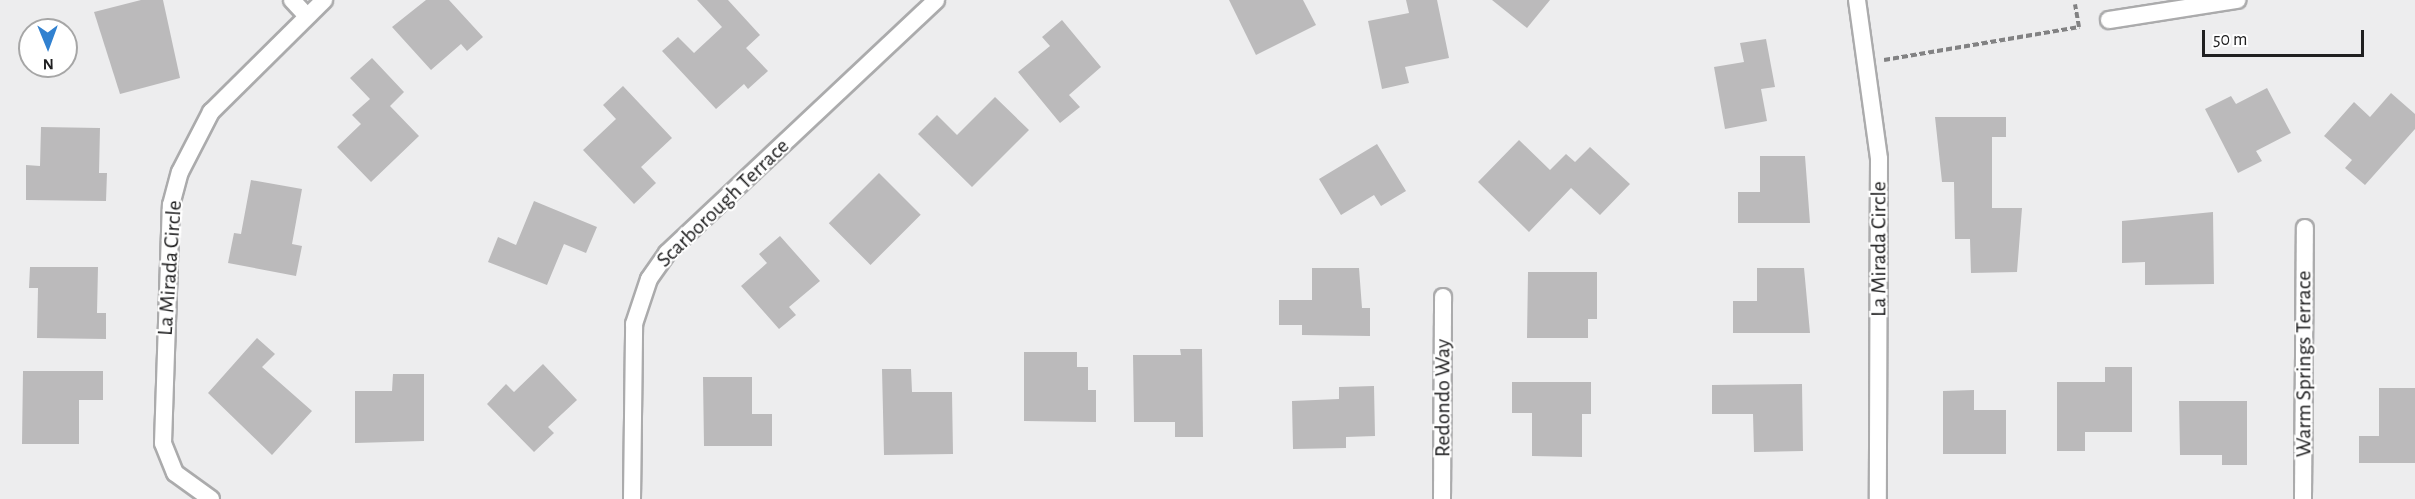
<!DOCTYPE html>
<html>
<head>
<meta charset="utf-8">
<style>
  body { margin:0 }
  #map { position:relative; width:2415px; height:499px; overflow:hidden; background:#ededee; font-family:"Alegreya Sans",sans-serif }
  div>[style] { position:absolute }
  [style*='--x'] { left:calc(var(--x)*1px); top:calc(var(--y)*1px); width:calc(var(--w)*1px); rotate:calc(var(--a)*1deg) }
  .building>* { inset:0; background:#bbbabb; transform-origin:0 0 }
  .path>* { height:4px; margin-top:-2px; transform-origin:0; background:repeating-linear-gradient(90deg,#828283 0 6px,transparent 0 9px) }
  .roads { filter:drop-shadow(2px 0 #ababac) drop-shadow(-2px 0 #ababac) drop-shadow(0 2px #ababac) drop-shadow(0 -2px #ababac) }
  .minor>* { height:16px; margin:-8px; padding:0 8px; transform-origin:8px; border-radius:8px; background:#fff }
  span { translate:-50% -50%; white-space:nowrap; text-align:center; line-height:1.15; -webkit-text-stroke:4.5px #fff; paint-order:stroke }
  .street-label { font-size:22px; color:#202021 }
  .north { position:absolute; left:18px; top:18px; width:60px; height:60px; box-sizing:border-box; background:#fff; border:2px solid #a6a6a6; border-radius:50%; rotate:179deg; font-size:16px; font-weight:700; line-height:24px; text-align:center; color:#202021 }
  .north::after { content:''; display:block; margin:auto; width:21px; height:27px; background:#3181d0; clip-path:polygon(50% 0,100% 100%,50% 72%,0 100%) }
  .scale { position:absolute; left:2202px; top:30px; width:162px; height:27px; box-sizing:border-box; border:3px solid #202021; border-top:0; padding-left:8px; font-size:18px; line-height:21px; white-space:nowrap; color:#202021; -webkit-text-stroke:4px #fff; paint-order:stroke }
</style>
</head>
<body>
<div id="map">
  <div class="building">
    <div style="clip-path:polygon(141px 0,163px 0,180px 78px,120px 94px,94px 12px)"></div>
    <div style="clip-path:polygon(426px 0,449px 0,483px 37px,467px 51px,461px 44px,431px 70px,392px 27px)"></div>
    <div style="clip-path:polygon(697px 0,728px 0,760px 35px,746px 48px,768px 71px,748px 89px,744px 84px,716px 109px,662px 51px,678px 37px,694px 53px,722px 27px)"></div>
    <div style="clip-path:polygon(1229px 0,1303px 0,1316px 25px,1256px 55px)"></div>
    <div style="clip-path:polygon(1406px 0,1437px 0,1449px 58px,1405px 67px,1409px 83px,1382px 89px,1368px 21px,1409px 13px)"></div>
    <div style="clip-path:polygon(1492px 0,1550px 0,1527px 28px)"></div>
    <div style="clip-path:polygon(1062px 20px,1101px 67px,1069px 95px,1080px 107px,1060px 123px,1018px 72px,1050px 46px,1042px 37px)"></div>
    <div style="clip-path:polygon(1766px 39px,1775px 87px,1761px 89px,1767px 121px,1725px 129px,1714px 67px,1744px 62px,1740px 43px)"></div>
    <div style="clip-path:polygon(372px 58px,404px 92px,390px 106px,419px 136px,371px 182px,337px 147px,361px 124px,352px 115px,370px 99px,350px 78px)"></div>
    <div style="clip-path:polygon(623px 86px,672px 138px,641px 167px,656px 183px,634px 204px,583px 150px,616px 119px,603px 105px)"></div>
    <div style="clip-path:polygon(2267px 88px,2291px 133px,2256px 151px,2262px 161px,2238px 173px,2205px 109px,2231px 96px,2236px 104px)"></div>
    <div style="clip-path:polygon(2391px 93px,2415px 114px,2415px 129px,2365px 185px,2345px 168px,2352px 160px,2324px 136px,2354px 102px,2370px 117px)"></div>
    <div style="clip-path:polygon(995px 97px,1029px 130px,972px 187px,918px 134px,937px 115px,957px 135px)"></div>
    <div style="clip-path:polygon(1935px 117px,2006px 117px,2006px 137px,1992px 137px,1992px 208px,2022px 208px,2017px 272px,1971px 273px,1970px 239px,1955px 239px,1954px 182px,1942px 182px)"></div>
    <div style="clip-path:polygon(41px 127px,100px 128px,99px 173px,107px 173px,106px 201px,26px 200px,26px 165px,40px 166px)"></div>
    <div style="clip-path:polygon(1519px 140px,1550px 170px,1566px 154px,1575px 162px,1590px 147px,1630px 184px,1600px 215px,1571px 188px,1529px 232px,1478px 182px)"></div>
    <div style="clip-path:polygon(1377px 144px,1406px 191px,1381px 206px,1374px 195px,1341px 215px,1319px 179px)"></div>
    <div style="clip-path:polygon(1760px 156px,1805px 156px,1810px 223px,1738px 223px,1738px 192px,1760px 192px)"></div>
    <div style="left:879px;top:173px;width:59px;height:71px;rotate:45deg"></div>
    <div style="clip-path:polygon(251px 180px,302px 189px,292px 244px,302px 246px,296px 276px,228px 263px,234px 233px,241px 234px)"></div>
    <div style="clip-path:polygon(534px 201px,597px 227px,586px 253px,564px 244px,547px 285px,488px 262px,498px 237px,516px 245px)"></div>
    <div style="clip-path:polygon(2213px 212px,2214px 284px,2145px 285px,2145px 262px,2122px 263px,2122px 221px)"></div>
    <div style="clip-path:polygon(780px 236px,820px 281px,789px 307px,796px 315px,779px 329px,741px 286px,767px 263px,759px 254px)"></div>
    <div style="clip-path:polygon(30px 267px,98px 267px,97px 313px,106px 313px,106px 339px,37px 338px,38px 288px,29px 288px)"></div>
    <div style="clip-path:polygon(1312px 268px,1359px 268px,1362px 308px,1370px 308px,1370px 336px,1302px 335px,1302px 325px,1279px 325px,1279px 300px,1312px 300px)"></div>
    <div style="clip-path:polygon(1757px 268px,1804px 268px,1810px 333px,1733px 333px,1733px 301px,1757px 301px)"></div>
    <div style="clip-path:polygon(1528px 272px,1597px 272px,1597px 319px,1588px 319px,1588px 338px,1527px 338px)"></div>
    <div style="clip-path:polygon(257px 338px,275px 354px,262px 367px,312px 411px,272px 455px,208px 393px)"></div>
    <div style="clip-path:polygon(1180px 349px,1202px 349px,1203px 437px,1175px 437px,1175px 422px,1134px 422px,1133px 355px,1181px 355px)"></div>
    <div style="clip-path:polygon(1024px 352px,1077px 352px,1077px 367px,1088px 367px,1088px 390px,1096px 390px,1096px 422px,1024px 421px)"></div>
    <div style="clip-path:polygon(543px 364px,577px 400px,548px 427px,554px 433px,534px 452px,487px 404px,506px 384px,514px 392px)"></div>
    <div style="clip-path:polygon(2105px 367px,2132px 367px,2132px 432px,2085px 432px,2085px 451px,2057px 451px,2057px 382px,2105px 382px)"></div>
    <div style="clip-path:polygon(882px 369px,911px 369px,912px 392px,952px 392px,953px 454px,884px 455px)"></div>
    <div style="clip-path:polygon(23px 371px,103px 371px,103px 400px,79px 400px,79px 444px,22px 444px)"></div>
    <div style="clip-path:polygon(393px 374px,424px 374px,424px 441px,355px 443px,355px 391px,392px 391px)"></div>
    <div style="clip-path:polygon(703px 377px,752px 377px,752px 414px,772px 414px,772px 446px,704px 446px)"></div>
    <div style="clip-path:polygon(1512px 382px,1591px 382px,1591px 414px,1582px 414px,1582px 457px,1532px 456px,1532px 413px,1512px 413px)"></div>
    <div style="clip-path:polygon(1802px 384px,1803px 451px,1754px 452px,1753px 414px,1712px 414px,1712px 385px)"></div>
    <div style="clip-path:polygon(1374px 386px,1375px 436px,1346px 437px,1346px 448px,1293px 449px,1292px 401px,1339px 399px,1339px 387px)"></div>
    <div style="clip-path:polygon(2379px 388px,2415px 388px,2415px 463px,2359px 463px,2359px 436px,2379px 436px)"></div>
    <div style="clip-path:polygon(1974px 390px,1974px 410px,2006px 410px,2006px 454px,1943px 454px,1943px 391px)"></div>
    <div style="clip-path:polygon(2179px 401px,2247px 401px,2247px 465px,2222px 465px,2222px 455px,2180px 455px)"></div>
  </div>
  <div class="path">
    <div style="--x:1884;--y:60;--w:198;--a:-9.6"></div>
    <div style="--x:2079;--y:27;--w:23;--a:-100"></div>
  </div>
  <div class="roads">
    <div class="minor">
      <div style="--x:292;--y:0;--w:22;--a:47"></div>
      <div style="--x:1857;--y:0;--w:161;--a:82.1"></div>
      <div style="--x:1879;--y:159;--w:340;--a:90.2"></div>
      <div style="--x:2109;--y:20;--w:130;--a:-8.9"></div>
      <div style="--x:211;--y:499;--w:44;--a:-144.2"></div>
      <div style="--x:175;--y:473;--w:32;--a:-112"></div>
      <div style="--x:163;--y:443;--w:238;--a:-88.1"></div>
      <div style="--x:171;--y:205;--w:34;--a:-75"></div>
      <div style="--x:180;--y:172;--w:68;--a:-62.7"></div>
      <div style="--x:211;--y:112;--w:159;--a:-44.7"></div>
      <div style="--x:632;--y:499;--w:175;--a:-89.3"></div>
      <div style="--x:634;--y:324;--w:47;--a:-71.6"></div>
      <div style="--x:649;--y:279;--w:32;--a:-55"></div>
      <div style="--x:667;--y:253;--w:369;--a:-43.2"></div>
      <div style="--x:1442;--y:499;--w:202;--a:-89.7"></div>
      <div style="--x:2303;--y:499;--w:271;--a:-89.6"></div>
    </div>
  </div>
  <div class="street-label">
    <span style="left:723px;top:203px;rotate:-44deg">Scarborough Terrace</span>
    <span style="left:1879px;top:249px;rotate:-90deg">La Mirada Circle</span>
    <span style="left:170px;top:268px;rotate:-86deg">La Mirada Circle</span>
    <span style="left:2304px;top:364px;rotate:-90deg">Warm Springs Terrace</span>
    <span style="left:1443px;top:398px;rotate:-90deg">Redondo Way</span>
  </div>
  <div class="north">N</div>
  <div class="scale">50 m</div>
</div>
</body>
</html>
